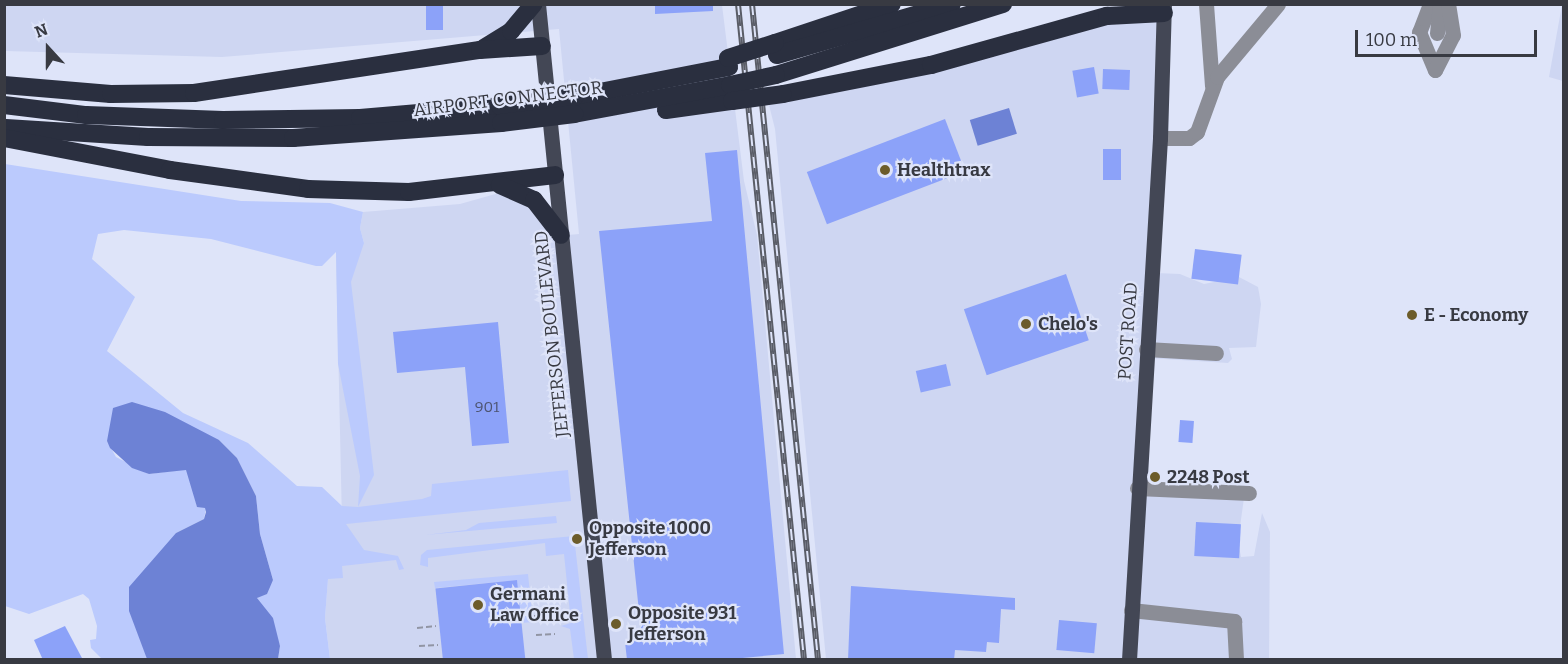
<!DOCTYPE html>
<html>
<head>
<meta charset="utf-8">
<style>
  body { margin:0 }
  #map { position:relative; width:1568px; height:664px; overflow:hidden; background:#dee4f9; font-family:Bitter,serif }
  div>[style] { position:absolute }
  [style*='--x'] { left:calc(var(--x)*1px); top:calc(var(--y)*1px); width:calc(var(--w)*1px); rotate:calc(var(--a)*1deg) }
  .built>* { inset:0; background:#ced6f2 }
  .green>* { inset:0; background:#bbcafd }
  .water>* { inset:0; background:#6d82d5; transform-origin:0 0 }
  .building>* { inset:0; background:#8ca2f9; transform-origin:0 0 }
  .path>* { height:2px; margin-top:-1px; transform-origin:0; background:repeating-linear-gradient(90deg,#9195a4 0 6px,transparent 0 9px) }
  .minor>* { height:15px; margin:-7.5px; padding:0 7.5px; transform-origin:7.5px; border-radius:7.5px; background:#8b8d96 }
  .major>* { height:15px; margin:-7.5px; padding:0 7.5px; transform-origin:7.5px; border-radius:7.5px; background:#434755 }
  .highway>* { height:18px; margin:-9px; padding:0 9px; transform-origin:9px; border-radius:9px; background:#2a2f3f }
  .rail>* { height:6px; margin-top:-3px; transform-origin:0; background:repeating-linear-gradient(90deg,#dee4f9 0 11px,#5a5d67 0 22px); box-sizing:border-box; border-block:2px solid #5a5d67 }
  .highway-bridge>* { height:18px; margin:-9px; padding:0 9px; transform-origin:9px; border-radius:9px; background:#2a2f3f }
  .dots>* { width:16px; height:16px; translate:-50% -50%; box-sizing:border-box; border:3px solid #dee4f9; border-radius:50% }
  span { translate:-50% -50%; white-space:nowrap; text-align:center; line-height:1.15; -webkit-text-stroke:4.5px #dee4f9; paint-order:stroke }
  .number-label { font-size:15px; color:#4d5470 }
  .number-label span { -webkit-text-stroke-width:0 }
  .street-label { font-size:18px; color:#383a42 }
  .poi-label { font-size:18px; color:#383a42; font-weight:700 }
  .left { translate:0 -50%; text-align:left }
  .frame { position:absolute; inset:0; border:6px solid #383a42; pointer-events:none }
  .north { position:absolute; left:18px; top:18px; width:60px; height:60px; -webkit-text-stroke:4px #dee4f9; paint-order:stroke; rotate:339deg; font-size:16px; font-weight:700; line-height:24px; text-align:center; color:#383a42 }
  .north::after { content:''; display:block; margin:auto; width:21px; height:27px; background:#383a42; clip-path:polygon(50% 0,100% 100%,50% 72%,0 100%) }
  .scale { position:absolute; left:1355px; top:30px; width:182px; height:27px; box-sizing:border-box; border:3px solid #383a42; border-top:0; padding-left:8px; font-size:18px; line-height:21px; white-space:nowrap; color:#383a42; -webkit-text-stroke:4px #dee4f9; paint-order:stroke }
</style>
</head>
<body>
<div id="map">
  <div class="built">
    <div style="clip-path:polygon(5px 5px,722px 5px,744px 181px,757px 235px,796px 659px,330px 659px,325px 618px,328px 578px,342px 522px,336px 251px,364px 243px,360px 228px,363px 212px,460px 204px,499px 193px,521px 197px,557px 236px,579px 234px,559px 29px,222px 57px,5px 51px)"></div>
    <div style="clip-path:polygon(1562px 5px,1564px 5px,1563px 81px,1549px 77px)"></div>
    <div style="clip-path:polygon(1108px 18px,1166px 18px,1156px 273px,1180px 274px,1204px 284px,1239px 277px,1258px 287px,1261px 304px,1256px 347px,1229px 348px,1232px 359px,1228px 363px,1148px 358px,1138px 486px,1244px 498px,1238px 541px,1241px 557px,1254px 556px,1262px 513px,1270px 532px,1269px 659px,826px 659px,775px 129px,768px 101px)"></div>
  </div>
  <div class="green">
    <div style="clip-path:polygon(evenodd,5px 164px,241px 201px,330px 203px,363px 212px,360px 228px,364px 243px,351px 282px,374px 475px,358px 507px,422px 499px,431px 496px,432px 484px,568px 470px,571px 501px,346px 524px,364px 550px,398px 556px,404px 569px,399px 570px,396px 560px,342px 566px,343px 578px,328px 579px,325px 618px,330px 659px,278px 659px,280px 646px,257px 598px,273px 580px,260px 534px,256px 496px,237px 458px,219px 440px,107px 441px,116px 457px,149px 474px,187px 469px,197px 506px,206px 508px,204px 519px,176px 533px,146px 652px,147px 659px,102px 659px,91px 648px,90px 640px,96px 639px,97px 626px,89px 599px,83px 594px,29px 614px,5px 606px,5px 164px,124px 230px,211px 239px,316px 266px,322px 266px,336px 252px,338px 364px,360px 476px,358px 507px,342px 506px,322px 487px,297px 486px,248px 443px,183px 413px,107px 351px,135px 297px,92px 259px,98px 234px,124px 230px)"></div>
    <div style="clip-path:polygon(556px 516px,557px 523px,425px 535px,466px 530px,479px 523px)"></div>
    <div style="clip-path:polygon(574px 536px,588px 659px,574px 659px,570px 629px,561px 626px,571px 623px,564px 554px,546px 556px,545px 543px,428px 558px,428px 567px,420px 565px,421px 555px,427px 550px)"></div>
    <div style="clip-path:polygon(528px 574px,533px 622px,521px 623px,517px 580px,435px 588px,434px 582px)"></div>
  </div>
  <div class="water">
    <div style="left:1009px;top:108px;width:27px;height:41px;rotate:73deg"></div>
    <div style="clip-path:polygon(132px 402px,165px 412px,219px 440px,237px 458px,256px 496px,260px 534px,273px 580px,267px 594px,257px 598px,273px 618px,280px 646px,278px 659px,147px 659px,129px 611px,129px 587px,176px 533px,204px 519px,206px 512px,205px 508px,197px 507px,186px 470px,149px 474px,132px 468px,110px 448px,107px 441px,113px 408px)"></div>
  </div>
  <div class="building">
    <div style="left:426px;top:4px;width:17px;height:26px"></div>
    <div style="clip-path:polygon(655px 4px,713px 4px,713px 11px,655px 14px)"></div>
    <div style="left:1094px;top:67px;width:27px;height:22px;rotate:80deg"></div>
    <div style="left:1103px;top:69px;width:27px;height:20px;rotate:2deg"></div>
    <div style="left:945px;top:119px;width:56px;height:148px;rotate:69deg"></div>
    <div style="left:1103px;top:149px;width:18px;height:31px"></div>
    <div style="clip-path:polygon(737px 150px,784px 654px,721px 660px,627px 660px,625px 642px,642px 640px,599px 231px,712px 221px,705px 153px)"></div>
    <div style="left:1195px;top:249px;width:47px;height:30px;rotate:7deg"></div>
    <div style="left:1066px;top:274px;width:70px;height:108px;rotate:71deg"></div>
    <div style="clip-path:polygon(498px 322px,509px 443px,472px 446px,465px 367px,397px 373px,393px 332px)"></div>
    <div style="left:946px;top:364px;width:22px;height:31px;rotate:77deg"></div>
    <div style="left:1180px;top:420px;width:14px;height:22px;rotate:4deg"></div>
    <div style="left:1196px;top:522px;width:45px;height:34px;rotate:3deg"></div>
    <div style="left:517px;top:580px;width:80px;height:82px;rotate:84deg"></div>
    <div style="clip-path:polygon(851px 586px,1015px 598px,1015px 610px,1001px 609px,999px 643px,987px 642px,986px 652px,955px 650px,954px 660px,848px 660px)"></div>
    <div style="left:1059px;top:620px;width:38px;height:30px;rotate:5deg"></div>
    <div style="clip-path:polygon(65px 626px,83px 660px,43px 660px,34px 640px)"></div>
  </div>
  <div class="path">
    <div style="--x:534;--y:616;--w:19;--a:-3"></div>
    <div style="--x:417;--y:628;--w:19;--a:-6"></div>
    <div style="--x:536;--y:635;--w:19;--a:-3"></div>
    <div style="--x:419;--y:646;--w:19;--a:-3"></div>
  </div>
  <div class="minor">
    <div style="--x:1206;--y:4;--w:82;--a:85.8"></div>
    <div style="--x:1430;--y:4;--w:30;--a:111"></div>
    <div style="--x:1419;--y:32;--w:41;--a:67.2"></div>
    <div style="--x:1437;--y:33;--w:29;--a:-84"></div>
    <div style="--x:1435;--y:70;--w:39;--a:-63"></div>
    <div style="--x:1453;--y:35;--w:31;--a:-99"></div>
    <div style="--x:1160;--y:138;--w:29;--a:0"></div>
    <div style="--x:1189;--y:138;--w:10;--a:-37"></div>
    <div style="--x:1197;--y:132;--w:59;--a:-70"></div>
    <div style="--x:1217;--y:77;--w:95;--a:-50.1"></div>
    <div style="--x:1146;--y:349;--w:70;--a:3.3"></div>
    <div style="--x:1137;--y:488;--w:112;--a:2.6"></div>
    <div style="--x:1131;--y:610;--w:104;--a:6.1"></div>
    <div style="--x:1234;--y:621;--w:39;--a:87"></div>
  </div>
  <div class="major">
    <div style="--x:538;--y:4;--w:659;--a:84.25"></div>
    <div style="--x:1129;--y:660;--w:523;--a:-86.6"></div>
    <div style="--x:1160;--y:138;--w:134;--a:-88.3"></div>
  </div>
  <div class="highway">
    <div style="--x:775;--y:43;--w:123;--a:-18.4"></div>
    <div style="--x:484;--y:48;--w:32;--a:-32"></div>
    <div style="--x:511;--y:31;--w:35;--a:-50"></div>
    <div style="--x:777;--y:55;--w:182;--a:-16.2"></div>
    <div style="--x:776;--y:75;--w:238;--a:-17.4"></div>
    <div style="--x:4;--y:85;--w:107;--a:4.8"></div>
    <div style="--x:111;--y:94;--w:83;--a:-0.7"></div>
    <div style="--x:194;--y:93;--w:289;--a:-8.6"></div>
    <div style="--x:480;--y:50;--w:62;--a:-3.7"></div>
    <div style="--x:783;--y:94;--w:151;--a:-11.1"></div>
    <div style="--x:931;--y:65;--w:183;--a:-15.6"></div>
    <div style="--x:1107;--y:16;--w:57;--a:-3"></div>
    <div style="--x:574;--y:97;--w:158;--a:-11"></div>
    <div style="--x:4;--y:105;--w:83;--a:7"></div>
    <div style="--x:86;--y:115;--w:137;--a:2.1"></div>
    <div style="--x:223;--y:120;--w:137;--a:-0.8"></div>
    <div style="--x:360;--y:118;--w:141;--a:-4.9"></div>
    <div style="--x:666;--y:110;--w:67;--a:-7.8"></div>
    <div style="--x:574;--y:114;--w:159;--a:-10.5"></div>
    <div style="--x:6;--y:128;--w:142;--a:3.6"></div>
    <div style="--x:148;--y:137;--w:145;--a:0.4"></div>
    <div style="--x:293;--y:138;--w:209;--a:-4.1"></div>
    <div style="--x:4;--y:138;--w:169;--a:10.9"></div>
    <div style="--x:170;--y:170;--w:139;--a:7.8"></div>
    <div style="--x:308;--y:189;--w:101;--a:1.7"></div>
    <div style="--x:409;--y:192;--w:147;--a:-6.6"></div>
    <div style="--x:500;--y:185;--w:37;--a:24"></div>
    <div style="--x:534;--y:200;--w:44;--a:52.4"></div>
  </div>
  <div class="rail">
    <div style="--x:738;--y:4;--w:659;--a:84.25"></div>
    <div style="--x:752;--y:4;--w:659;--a:84.25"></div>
  </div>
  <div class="highway-bridge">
    <div style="--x:728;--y:58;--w:49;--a:-17.7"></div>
    <div style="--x:730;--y:85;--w:47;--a:-12.3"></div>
    <div style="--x:732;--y:101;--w:51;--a:-7.8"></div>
    <div style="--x:500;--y:106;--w:75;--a:-6.9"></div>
    <div style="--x:501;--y:123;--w:74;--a:-7"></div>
  </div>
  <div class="dots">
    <div style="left:885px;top:170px;background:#6c5c2a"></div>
    <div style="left:1412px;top:315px;background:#6c5c2a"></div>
    <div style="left:1026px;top:324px;background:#6c5c2a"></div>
    <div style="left:1155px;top:477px;background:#6c5c2a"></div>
    <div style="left:577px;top:539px;background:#6c5c2a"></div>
    <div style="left:478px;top:605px;background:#6c5c2a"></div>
    <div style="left:616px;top:624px;background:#6c5c2a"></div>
  </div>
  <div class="number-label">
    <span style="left:487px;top:408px">901</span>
  </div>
  <div class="street-label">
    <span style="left:508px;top:99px;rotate:-7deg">AIRPORT CONNECTOR</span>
    <span style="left:1128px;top:331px;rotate:-86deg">POST ROAD</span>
    <span style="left:552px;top:334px;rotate:-96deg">JEFFERSON BOULEVARD</span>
  </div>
  <div class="poi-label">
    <span class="left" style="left:897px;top:170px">Healthtrax</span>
    <span class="left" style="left:1424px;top:315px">E - Economy</span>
    <span class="left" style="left:1038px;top:324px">Chelo's</span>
    <span class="left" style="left:1167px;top:477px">2248 Post</span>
    <span class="left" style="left:589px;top:539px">Opposite 1000<br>Jefferson</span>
    <span class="left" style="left:490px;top:605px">Germani<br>Law Office</span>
    <span class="left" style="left:628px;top:624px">Opposite 931<br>Jefferson</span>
  </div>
  <div class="frame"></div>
  <div class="north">N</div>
  <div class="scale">100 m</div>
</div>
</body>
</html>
